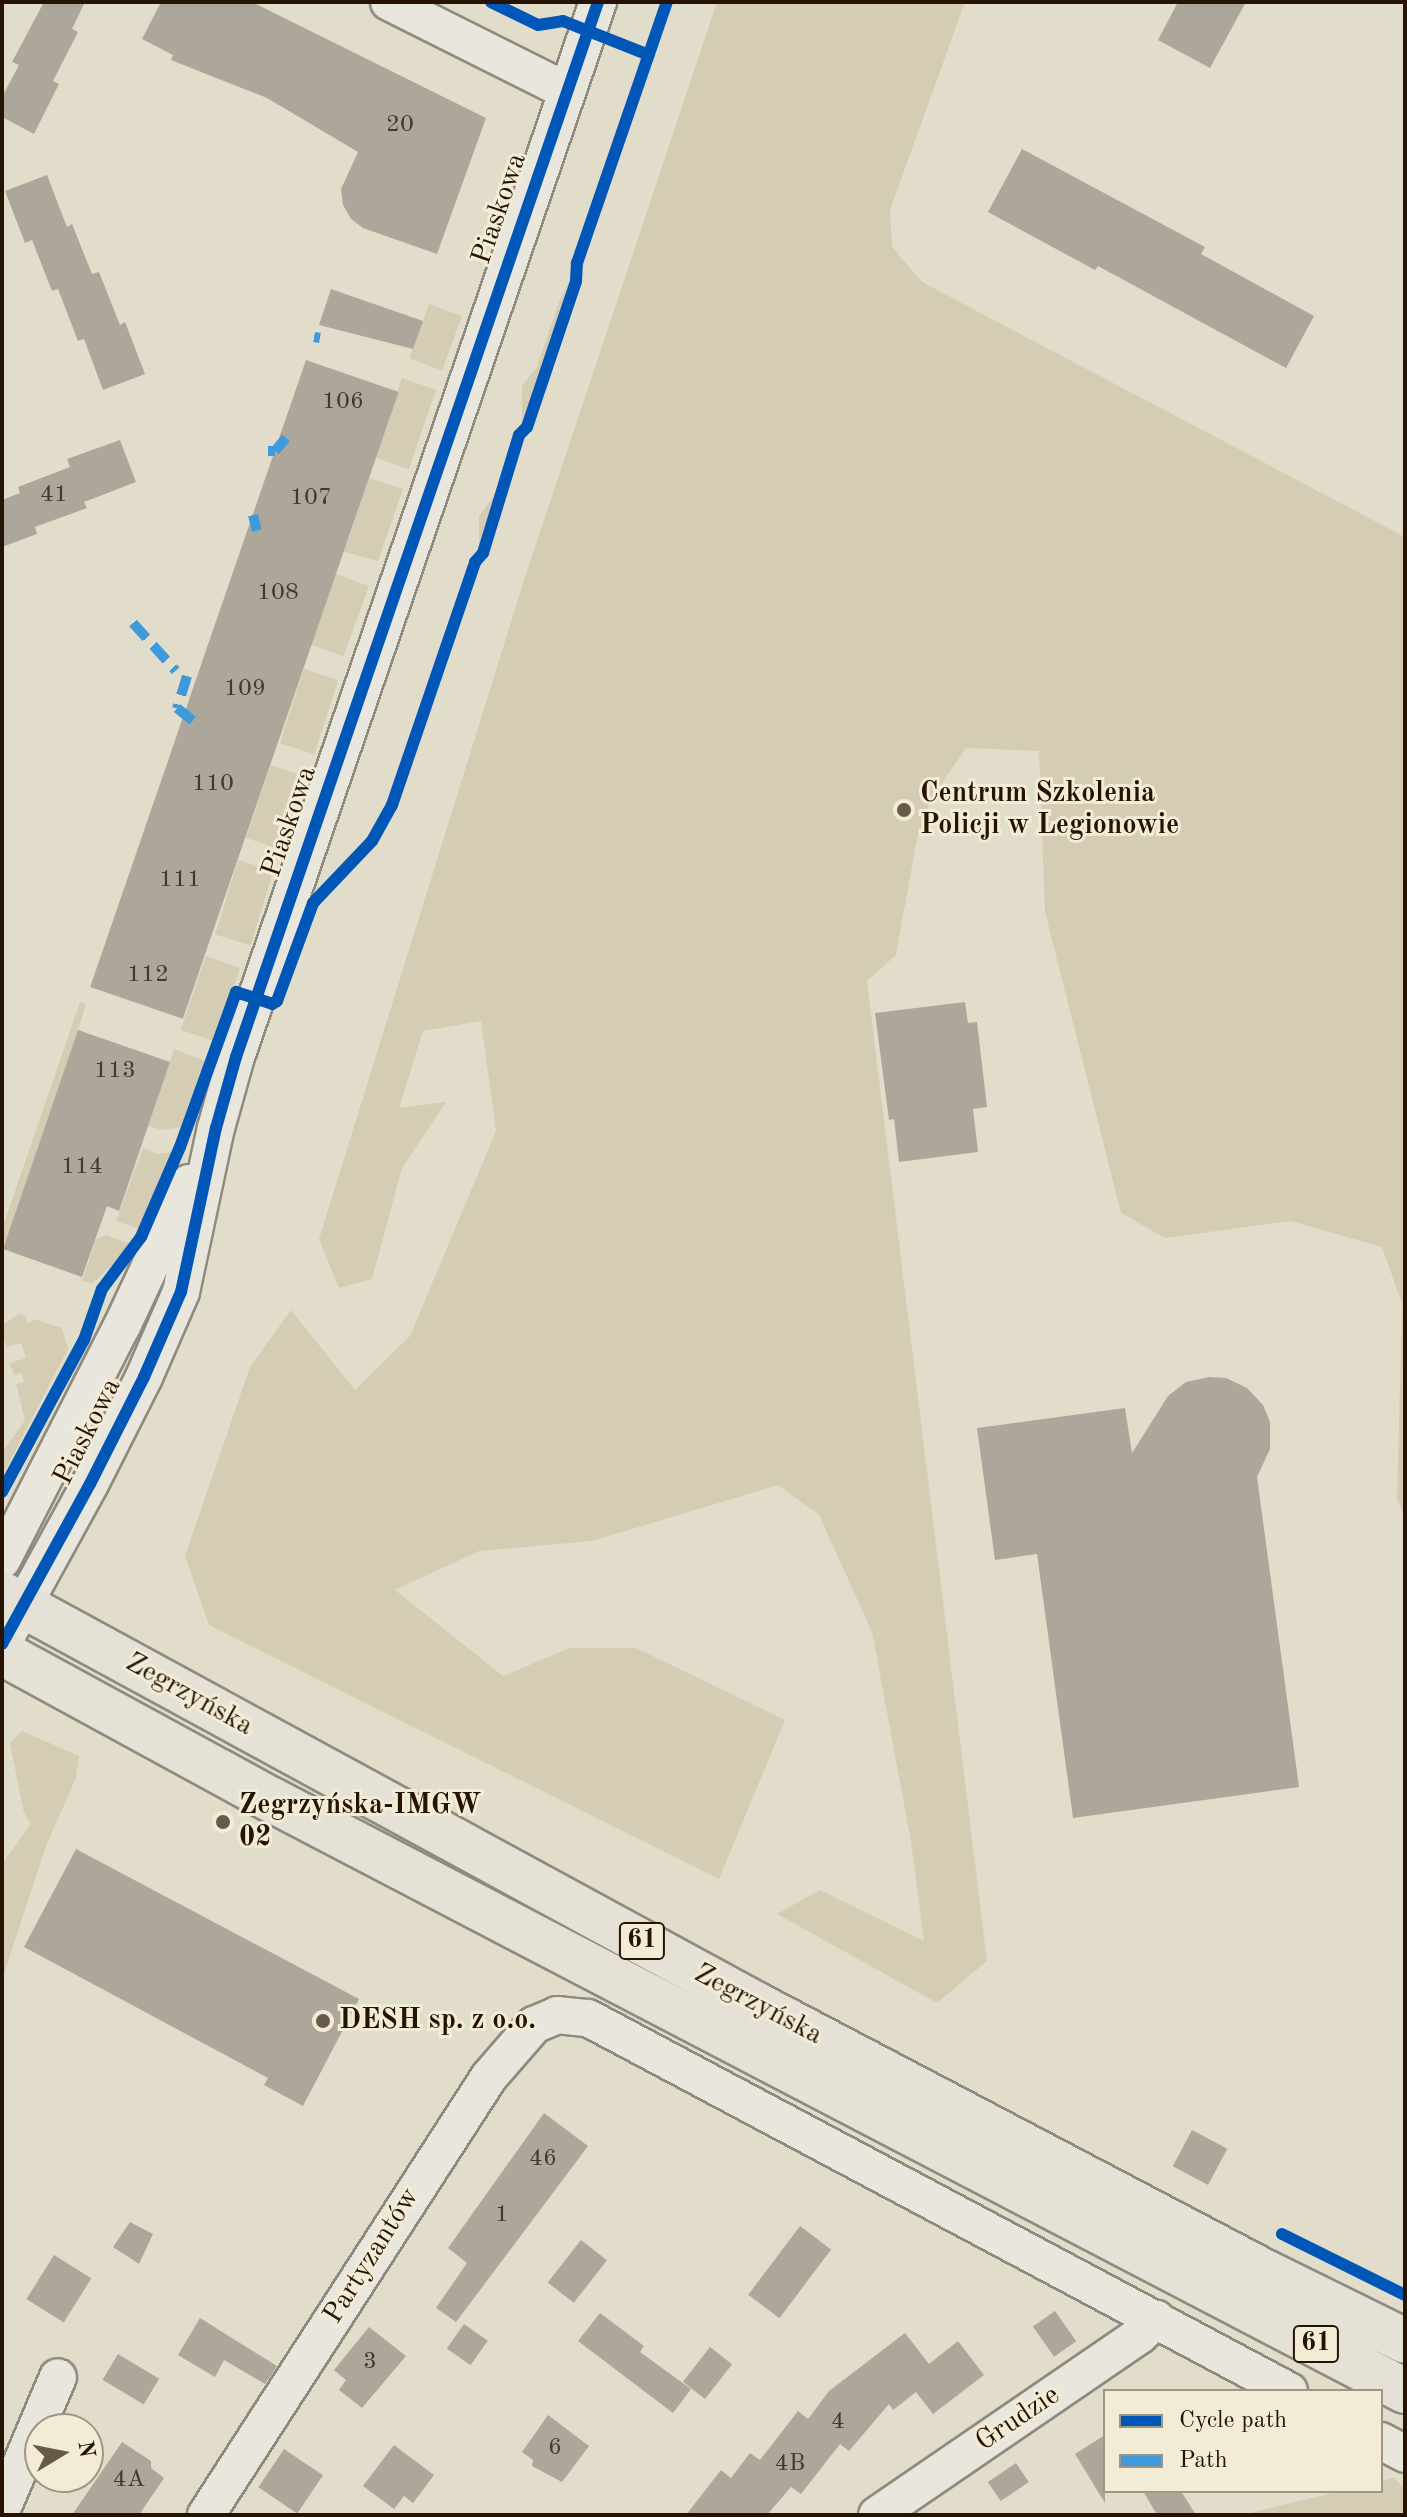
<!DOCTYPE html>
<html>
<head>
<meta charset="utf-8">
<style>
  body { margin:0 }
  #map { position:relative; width:1407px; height:2517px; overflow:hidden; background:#e2ddcb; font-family:"Old Standard TT",serif }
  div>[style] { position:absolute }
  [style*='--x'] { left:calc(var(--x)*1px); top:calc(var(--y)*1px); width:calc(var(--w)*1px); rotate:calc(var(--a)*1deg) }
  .green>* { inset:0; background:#d5ccb4; transform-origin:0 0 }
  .building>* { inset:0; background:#aca79a; transform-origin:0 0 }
  .roads { filter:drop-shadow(2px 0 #8f8a7e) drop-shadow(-2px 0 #8f8a7e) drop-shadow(0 2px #8f8a7e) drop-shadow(0 -2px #8f8a7e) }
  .minor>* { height:36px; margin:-18px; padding:0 18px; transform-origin:18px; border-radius:18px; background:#e8e6dd }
  .major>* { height:44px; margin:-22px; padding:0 22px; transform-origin:22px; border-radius:22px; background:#e5e1d7 }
  .quiet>* { height:10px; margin-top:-5px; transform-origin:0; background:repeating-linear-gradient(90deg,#3c9add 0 20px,transparent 0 30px) }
  .cycleway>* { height:12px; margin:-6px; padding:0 6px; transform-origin:6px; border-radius:6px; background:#0057b8 }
  .dots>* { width:22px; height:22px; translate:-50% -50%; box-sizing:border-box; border:4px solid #f2ecd7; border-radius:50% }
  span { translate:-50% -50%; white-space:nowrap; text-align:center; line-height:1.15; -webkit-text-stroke:6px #f2ecd7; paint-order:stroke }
  .number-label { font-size:24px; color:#483829 }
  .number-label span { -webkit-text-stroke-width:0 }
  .shield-label span { padding:2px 6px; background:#f2ecd7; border:2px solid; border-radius:6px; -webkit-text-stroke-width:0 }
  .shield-label { font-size:26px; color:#261303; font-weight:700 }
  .street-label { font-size:28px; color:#261303 }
  .poi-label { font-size:28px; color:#261303; font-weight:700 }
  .left { translate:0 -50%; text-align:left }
  .frame { position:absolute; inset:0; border:4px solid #261303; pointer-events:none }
  .legend { position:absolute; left:1103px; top:2389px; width:280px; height:104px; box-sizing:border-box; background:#f2ecd7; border:2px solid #a09582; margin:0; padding:10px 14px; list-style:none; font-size:24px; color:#261303 }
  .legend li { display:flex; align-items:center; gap:16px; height:40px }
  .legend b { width:40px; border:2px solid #a09582 }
  .north { position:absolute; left:24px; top:2413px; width:80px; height:80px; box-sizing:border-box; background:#f2ecd7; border:2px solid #a09582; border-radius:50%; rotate:80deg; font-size:22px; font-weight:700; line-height:32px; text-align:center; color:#261303 }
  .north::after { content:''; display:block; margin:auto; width:28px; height:36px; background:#685a49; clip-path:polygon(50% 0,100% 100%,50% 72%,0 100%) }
</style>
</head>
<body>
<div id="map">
  <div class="green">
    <div style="clip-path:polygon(717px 2px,965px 2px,890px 210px,892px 247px,922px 282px,1405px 537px,1405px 1517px,1397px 1500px,1402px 1304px,1382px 1247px,1291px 1221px,1165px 1238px,1121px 1213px,1045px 912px,1039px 751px,966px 748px,931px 799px,916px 844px,896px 955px,867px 981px,987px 1961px,937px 2003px,777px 1914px,820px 1890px,924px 1941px,911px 1841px,872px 1632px,819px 1515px,778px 1485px,592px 1541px,479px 1551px,395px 1590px,503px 1676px,569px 1648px,636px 1648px,785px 1720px,719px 1879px,209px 1625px,185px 1556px,250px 1367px,291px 1310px,355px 1390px,410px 1336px,496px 1131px,481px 1021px,423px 1031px,399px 1108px,446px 1102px,402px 1168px,372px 1279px,339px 1288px,319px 1239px,525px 577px)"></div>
    <div style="clip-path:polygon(572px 276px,522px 425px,522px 386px,537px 367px,559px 302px)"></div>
    <div style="left:429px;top:304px;width:35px;height:58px;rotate:20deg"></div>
    <div style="left:402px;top:378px;width:36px;height:84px;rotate:19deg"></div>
    <div style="clip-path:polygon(369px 478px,403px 489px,378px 561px,341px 551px,348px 541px)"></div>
    <div style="clip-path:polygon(501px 486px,479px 550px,479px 516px)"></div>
    <div style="left:336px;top:574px;width:35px;height:75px;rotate:20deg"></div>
    <div style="left:304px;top:669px;width:36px;height:78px;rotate:18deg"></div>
    <div style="left:271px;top:765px;width:37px;height:77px;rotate:19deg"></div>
    <div style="left:238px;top:860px;width:37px;height:78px;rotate:17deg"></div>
    <div style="left:206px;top:956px;width:36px;height:78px;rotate:19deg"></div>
    <div style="clip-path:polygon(80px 1002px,86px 1004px,78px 1030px,6px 1241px,2px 1240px,2px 1229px)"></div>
    <div style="clip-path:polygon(174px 1049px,207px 1062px,182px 1127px,162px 1130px,148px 1126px)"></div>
    <div style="clip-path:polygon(143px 1148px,157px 1154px,173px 1152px,139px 1229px,116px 1221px)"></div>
    <div style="clip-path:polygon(107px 1235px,132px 1245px,92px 1284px,82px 1281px,96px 1239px)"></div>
    <div style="clip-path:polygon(19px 1314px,25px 1315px,28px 1323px,34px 1319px,62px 1328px,68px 1349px,2px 1476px,2px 1453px,25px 1420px,16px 1384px,24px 1382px,22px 1373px,14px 1375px,10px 1363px,26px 1358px,21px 1343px,7px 1347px,2px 1332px,2px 1325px)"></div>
    <div style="clip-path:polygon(22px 1731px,79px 1756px,76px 1778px,46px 1846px,2px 1980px,2px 1864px,31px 1824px,24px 1813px,10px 1743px)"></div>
    <div style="clip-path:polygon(1394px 2478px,1405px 2489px,1405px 2515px,1241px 2515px,1341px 2491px,1381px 2491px,1381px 2481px)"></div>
  </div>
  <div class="building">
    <div style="clip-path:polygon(44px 2px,85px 2px,72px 29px,78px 32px,53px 81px,59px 84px,34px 134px,2px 117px,2px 97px,19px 65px,12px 62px)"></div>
    <div style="clip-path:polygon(161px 2px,252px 2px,486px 118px,437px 254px,363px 228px,351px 219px,343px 205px,341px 189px,358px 152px,267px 98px,171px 60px,173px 55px,142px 39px)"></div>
    <div style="clip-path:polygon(1178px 2px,1246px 2px,1210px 68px,1158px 40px)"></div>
    <div style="clip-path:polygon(1022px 149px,1205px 247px,1201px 254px,1314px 316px,1286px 368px,1098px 266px,1095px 270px,988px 212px)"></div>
    <div style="clip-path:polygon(47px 175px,67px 227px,72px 224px,92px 274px,99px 272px,120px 325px,125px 322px,145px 374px,103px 390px,84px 339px,78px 341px,58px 289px,52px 291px,32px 240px,25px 243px,5px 191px)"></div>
    <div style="clip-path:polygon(331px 289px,423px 321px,413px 349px,319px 325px)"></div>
    <div style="left:306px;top:360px;width:98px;height:663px;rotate:19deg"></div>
    <div style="clip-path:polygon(120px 440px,136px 482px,84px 502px,87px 508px,35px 527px,37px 534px,2px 547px,2px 500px,20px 493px,18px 487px,70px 467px,67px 459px)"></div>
    <div style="clip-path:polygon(965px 1002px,968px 1023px,977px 1022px,987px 1107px,973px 1109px,978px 1152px,899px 1162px,894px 1119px,889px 1120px,875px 1013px)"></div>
    <div style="clip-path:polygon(78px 1030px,170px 1062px,119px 1211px,107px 1206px,82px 1277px,3px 1249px)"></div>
    <div style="clip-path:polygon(1209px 1377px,1226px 1378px,1247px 1388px,1263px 1405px,1270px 1422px,1270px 1449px,1257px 1477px,1299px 1787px,1073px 1818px,1037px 1554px,995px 1560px,977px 1428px,1125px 1408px,1132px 1453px,1168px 1396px,1186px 1382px)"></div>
    <div style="clip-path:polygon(76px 1849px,359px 1999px,303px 2106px,264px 2085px,268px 2078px,24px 1947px)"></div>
    <div style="clip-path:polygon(544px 2113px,588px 2146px,456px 2322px,436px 2308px,467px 2263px,448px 2248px)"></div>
    <div style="left:1192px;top:2130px;width:40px;height:41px;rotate:28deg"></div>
    <div style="clip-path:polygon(130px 2222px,153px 2234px,139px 2264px,113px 2247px)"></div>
    <div style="left:800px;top:2226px;width:39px;height:86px;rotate:37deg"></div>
    <div style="left:581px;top:2240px;width:33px;height:54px;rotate:38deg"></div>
    <div style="left:54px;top:2255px;width:44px;height:52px;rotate:32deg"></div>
    <div style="left:1055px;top:2311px;width:37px;height:27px;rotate:55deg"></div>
    <div style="clip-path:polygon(600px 2313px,644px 2346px,640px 2352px,691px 2389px,673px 2413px,578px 2341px)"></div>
    <div style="clip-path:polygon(200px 2318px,277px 2366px,265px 2384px,224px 2360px,215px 2377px,178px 2355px)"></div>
    <div style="left:464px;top:2324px;width:29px;height:30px;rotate:35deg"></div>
    <div style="clip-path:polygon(369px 2327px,406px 2356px,362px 2408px,339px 2390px,346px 2380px,334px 2370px)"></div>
    <div style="clip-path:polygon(905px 2333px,929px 2364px,958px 2341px,984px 2375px,933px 2414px,916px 2392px,893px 2410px,889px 2404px,849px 2451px,840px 2444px,801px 2494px,791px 2487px,767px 2515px,686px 2515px,721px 2470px,731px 2478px,750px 2453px,760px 2460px,798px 2411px,808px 2419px,829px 2391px)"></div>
    <div style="left:710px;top:2347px;width:28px;height:44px;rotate:38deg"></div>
    <div style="left:118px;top:2354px;width:48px;height:30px;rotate:31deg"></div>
    <div style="clip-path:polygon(548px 2415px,589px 2446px,562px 2482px,532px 2466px,533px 2460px,522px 2452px)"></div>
    <div style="clip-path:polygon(1105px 2435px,1105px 2503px,1075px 2454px)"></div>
    <div style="clip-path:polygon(122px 2442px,151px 2461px,151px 2468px,164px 2478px,139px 2515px,72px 2515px)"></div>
    <div style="clip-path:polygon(394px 2445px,434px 2475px,413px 2503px,404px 2496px,394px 2509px,363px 2486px)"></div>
    <div style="left:284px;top:2449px;width:47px;height:46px;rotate:34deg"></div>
    <div style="left:1016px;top:2463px;width:23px;height:34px;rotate:56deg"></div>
    <div style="clip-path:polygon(1143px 2491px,1181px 2491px,1196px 2515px,1157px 2515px)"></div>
  </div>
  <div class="roads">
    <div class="minor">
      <div style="--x:389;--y:2;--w:199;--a:26.6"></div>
      <div style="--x:2;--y:1560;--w:263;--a:-62.9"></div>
      <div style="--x:122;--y:1326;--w:158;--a:-64.9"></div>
      <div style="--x:2;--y:1644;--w:183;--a:-61.2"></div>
      <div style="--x:90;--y:1484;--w:120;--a:-63.2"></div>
      <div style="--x:144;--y:1377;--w:93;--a:-66.5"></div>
      <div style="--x:181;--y:1292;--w:168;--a:-78"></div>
      <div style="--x:216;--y:1128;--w:74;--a:-74.3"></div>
      <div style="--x:236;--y:1057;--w:1115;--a:-71.06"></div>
      <div style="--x:1381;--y:2441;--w:27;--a:28"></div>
      <div style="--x:2;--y:2509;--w:143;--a:-67"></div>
      <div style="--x:206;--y:2515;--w:521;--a:-57.13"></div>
      <div style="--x:489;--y:2077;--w:69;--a:-49.1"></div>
      <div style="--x:534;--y:2025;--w:25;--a:-23"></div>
      <div style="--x:557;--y:2015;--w:31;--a:6"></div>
      <div style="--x:588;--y:2018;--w:794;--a:28.02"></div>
      <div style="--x:877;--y:2515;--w:319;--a:-34.4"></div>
      <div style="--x:1140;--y:2335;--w:23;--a:-45"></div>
    </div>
    <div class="major">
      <div style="--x:2;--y:1594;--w:860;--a:28.56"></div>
      <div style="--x:757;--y:2005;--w:574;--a:27.73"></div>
      <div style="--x:1265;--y:2272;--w:156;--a:26.2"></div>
      <div style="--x:2;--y:1653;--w:307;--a:28.6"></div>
      <div style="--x:272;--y:1800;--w:1278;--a:27.55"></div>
    </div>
  </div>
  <div class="quiet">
    <div style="--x:314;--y:337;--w:6;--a:9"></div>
    <div style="--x:268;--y:451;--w:7;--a:0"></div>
    <div style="--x:275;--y:451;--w:17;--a:-50"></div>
    <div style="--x:253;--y:515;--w:16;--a:76"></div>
    <div style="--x:133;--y:623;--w:64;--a:48.1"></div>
    <div style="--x:187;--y:676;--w:34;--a:107"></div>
    <div style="--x:177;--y:708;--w:21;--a:39"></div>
  </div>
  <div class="cycleway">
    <div style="--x:491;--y:2;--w:52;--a:26.1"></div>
    <div style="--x:538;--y:25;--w:25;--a:-9"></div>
    <div style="--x:563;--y:21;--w:92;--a:21.6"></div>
    <div style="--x:2;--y:1492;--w:173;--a:-61.7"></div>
    <div style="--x:84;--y:1340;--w:54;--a:-70.6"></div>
    <div style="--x:102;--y:1289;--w:65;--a:-53.1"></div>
    <div style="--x:141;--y:1237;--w:98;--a:-66.6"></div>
    <div style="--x:180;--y:1147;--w:165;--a:-70.1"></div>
    <div style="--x:236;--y:992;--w:38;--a:18"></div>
    <div style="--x:272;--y:1004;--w:6;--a:-31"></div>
    <div style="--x:277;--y:1001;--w:104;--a:-69.8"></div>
    <div style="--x:313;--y:903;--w:86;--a:-46.4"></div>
    <div style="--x:372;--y:841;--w:41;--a:-60.9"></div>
    <div style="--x:392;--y:805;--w:257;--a:-71.1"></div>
    <div style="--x:475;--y:562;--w:12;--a:-48"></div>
    <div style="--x:483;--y:553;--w:123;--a:-73"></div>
    <div style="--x:519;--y:435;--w:11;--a:-45"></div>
    <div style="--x:527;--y:427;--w:154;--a:-71.4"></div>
    <div style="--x:576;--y:281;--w:18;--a:-87"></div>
    <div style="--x:577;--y:263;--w:276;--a:-71"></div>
    <div style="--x:2;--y:1644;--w:183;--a:-61.2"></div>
    <div style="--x:90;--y:1484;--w:120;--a:-63.2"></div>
    <div style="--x:144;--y:1377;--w:93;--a:-66.5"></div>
    <div style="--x:181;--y:1292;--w:168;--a:-78"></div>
    <div style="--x:216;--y:1128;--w:74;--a:-74.3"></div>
    <div style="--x:236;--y:1057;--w:1115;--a:-71.06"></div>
    <div style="--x:1282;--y:2234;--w:137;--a:26.4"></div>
  </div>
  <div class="dots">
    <div style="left:904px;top:810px;background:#685a49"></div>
    <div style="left:223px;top:1822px;background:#685a49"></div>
    <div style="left:323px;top:2021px;background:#685a49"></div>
  </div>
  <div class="number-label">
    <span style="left:400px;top:126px">20</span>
    <span style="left:343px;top:403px">106</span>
    <span style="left:54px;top:496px">41</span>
    <span style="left:311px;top:499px">107</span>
    <span style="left:278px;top:594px">108</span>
    <span style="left:245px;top:690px">109</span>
    <span style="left:213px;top:785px">110</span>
    <span style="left:180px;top:881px">111</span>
    <span style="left:148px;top:976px">112</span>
    <span style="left:115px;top:1072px">113</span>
    <span style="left:82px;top:1168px">114</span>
    <span style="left:543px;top:2160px">46</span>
    <span style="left:502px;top:2216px">1</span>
    <span style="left:370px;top:2363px">3</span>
    <span style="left:838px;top:2423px">4</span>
    <span style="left:555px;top:2449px">6</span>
    <span style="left:790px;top:2465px">4B</span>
    <span style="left:129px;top:2481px">4A</span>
  </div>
  <div class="shield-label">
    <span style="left:642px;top:1941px">61</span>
    <span style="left:1316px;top:2344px">61</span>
  </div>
  <div class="street-label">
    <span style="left:500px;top:209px;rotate:-71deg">Piaskowa</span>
    <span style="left:290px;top:822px;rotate:-71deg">Piaskowa</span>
    <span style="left:88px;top:1432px;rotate:-63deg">Piaskowa</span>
    <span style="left:189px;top:1695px;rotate:29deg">Zegrzyńska</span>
    <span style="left:758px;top:2005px;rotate:28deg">Zegrzyńska</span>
    <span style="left:372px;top:2256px;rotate:-58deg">Partyzantów</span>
    <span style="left:1018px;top:2419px;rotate:-34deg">Grudzie</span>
  </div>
  <div class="poi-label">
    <span class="left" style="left:920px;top:810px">Centrum Szkolenia<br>Policji w Legionowie</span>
    <span class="left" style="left:239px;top:1822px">Zegrzyńska-IMGW<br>02</span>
    <span class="left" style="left:339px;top:2021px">DESH sp. z o.o.</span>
  </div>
  <div class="frame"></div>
  <ul class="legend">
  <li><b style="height:10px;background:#0057b8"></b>Cycle path</li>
  <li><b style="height:10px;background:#3c9add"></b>Path</li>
  </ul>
  <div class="north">N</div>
</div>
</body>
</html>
